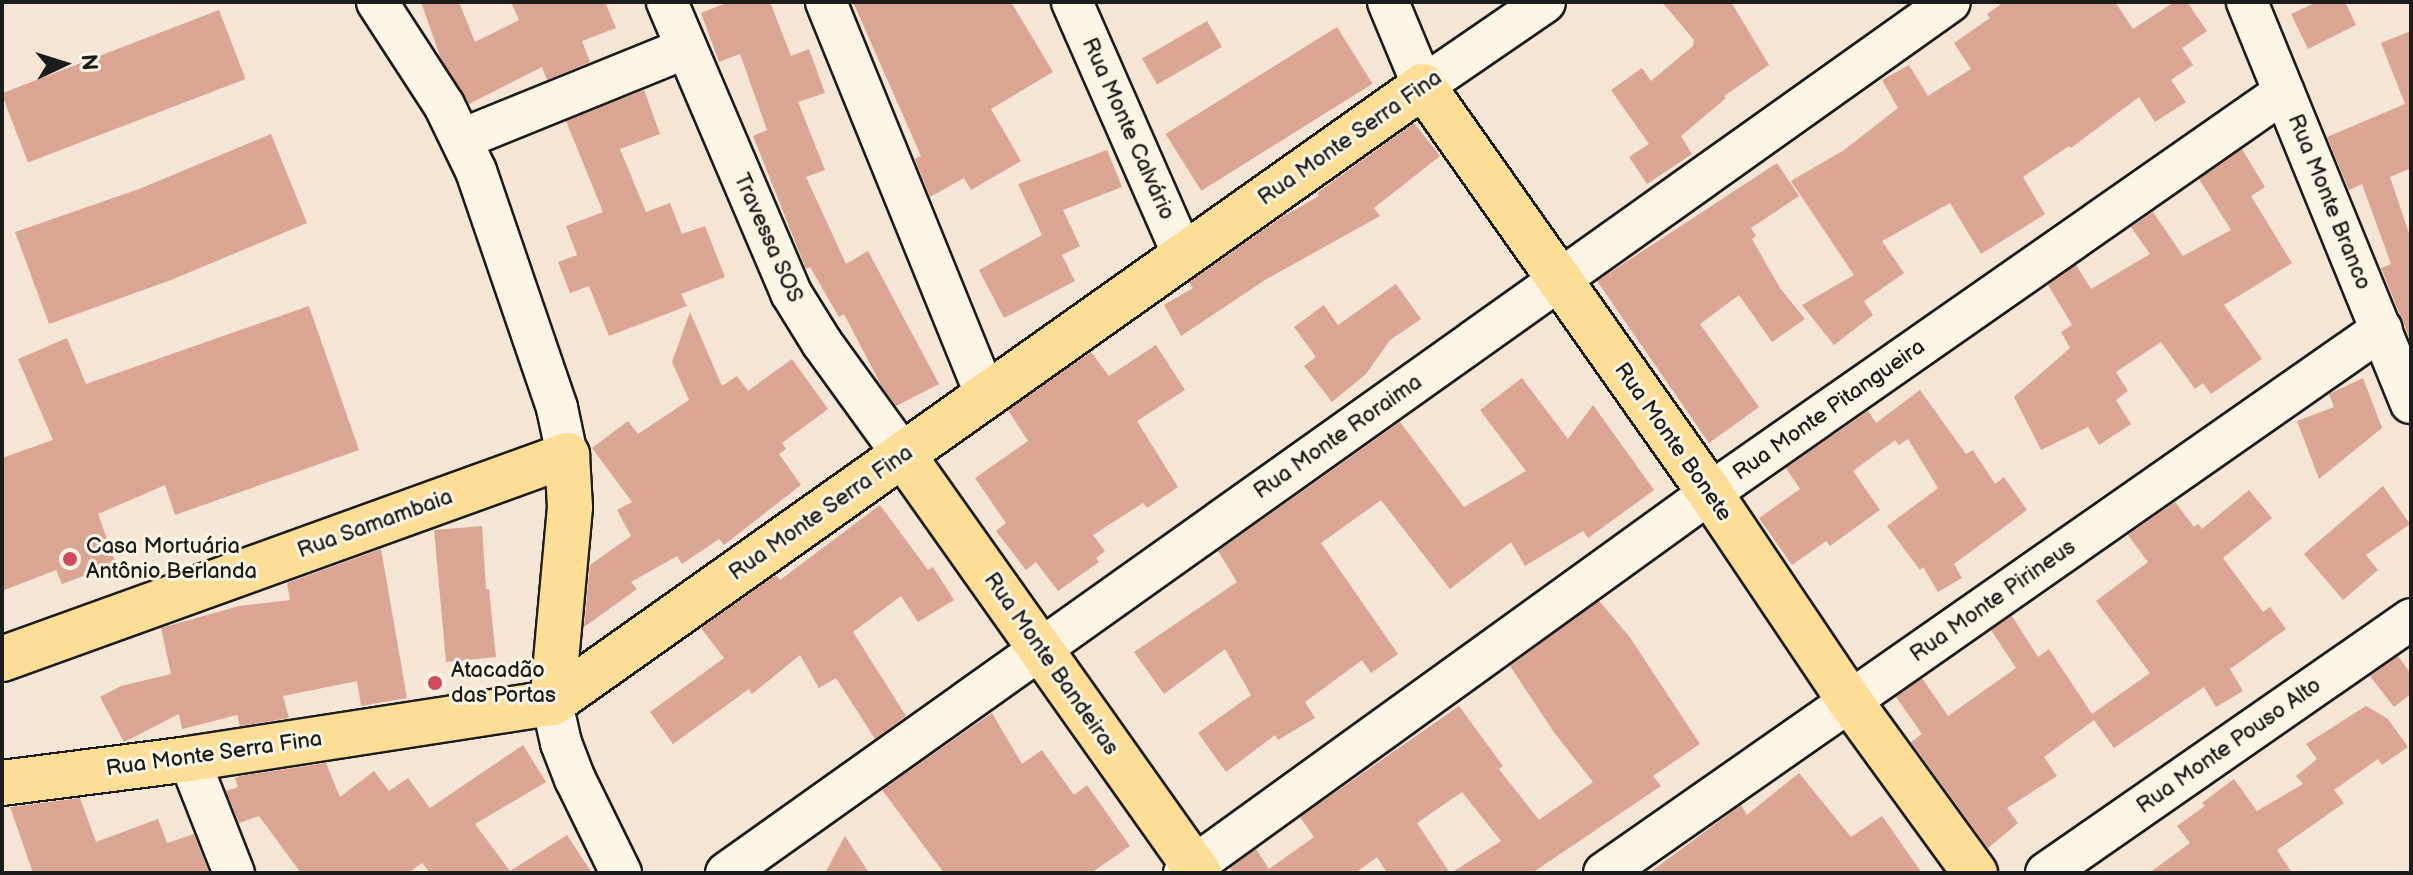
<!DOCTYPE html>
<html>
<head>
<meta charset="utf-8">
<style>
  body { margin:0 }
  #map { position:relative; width:2413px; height:875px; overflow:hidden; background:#f5e5d5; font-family:"Balsamiq Sans",sans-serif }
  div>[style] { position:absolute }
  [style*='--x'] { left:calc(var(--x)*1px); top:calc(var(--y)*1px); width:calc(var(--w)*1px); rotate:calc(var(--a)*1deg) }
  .building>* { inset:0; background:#dba593; transform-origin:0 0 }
  .roads { filter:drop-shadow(2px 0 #1c1c1c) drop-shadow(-2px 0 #1c1c1c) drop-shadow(0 2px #1c1c1c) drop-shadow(0 -2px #1c1c1c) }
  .minor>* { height:40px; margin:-20px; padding:0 20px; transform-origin:20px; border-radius:20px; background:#fcf5e5 }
  .major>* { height:44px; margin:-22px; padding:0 22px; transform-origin:22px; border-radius:22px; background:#fdde96 }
  .dots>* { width:22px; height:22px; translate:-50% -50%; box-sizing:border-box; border:4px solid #fcf5e5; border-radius:50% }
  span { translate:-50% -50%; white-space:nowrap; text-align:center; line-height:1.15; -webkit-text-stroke:6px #fcf5e5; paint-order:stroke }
  .street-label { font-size:22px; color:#1c1c1c }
  .poi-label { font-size:22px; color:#1c1c1c }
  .left { translate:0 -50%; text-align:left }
  .frame { position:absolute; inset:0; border:4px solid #1c1c1c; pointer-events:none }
  .north { position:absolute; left:24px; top:24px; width:80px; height:80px; -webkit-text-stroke:6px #fcf5e5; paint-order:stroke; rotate:86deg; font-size:22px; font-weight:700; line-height:32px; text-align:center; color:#1c1c1c }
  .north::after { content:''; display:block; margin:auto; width:28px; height:36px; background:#1c1c1c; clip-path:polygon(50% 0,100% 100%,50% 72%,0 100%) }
</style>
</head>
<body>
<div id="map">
  <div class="building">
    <div style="clip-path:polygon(421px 2px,459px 2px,475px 42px,519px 20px,511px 2px,605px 2px,616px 28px,582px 41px,590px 62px,547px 80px,542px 67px,469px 104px,441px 59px)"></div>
    <div style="clip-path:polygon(729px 2px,770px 2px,791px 56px,809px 49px,825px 93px,798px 102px,825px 170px,806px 177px,846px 264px,868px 251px,939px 384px,896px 406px,881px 385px,844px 314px,839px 317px,810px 267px,806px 269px,753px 136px,767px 130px,740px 54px,719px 62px,701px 13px)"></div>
    <div style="clip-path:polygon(853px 2px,1011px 2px,1053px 72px,991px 109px,1021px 161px,971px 190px,964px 178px,930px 197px,915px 159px,921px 156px)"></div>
    <div style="clip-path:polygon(1662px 2px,1731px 2px,1769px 65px,1724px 96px,1726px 98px,1681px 136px,1692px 154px,1647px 184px,1629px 157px,1649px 144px,1611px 90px,1642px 68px,1651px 81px,1693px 46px,1694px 40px)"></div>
    <div style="clip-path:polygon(2004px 2px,2115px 2px,2133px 29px,2174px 2px,2187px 2px,2207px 31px,2182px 48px,2193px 65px,2171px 80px,2186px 102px,2155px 122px,2139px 97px,2071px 148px,2069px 146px,2023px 177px,2045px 214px,1981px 254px,1950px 203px,1882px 241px,1904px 273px,1864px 301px,1873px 315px,1834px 345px,1802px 305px,1854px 275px,1791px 181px,1844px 150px,1898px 108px,1882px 80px,1909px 65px,1928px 96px,1971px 69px,1954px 43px,1990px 18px,1987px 14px)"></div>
    <div style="clip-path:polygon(2317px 2px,2345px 2px,2356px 25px,2308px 49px,2291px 14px)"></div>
    <div style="left:219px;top:10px;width:74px;height:233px;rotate:69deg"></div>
    <div style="left:1207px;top:21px;width:30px;height:75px;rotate:60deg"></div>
    <div style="left:1337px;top:27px;width:67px;height:202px;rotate:58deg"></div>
    <div style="clip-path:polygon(2411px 31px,2411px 168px,2390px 177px,2411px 239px,2411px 342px,2381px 268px,2391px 264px,2362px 184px,2349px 190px,2327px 137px,2405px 104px,2381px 43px)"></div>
    <div style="clip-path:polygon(644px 90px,660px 134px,620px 149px,646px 212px,670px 203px,682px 234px,705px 226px,725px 277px,681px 294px,687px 306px,609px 336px,589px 286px,570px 293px,558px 262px,577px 255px,566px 226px,603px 212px,566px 121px)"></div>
    <div style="clip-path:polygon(1414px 123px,1440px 156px,1374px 208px,1380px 216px,1265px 280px,1181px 336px,1164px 305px,1193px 288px,1189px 282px,1282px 217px,1319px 196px,1317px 193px)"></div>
    <div style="clip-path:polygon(271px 134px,307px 223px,171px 280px,49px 324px,15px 232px,139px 189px)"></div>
    <div style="clip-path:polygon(2242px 149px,2265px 187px,2251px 196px,2292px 263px,2224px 305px,2262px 359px,2211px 394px,2203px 383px,2195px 389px,2161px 342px,2116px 372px,2128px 391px,2116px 400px,2131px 424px,2099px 445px,2088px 427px,2041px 450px,2014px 397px,2070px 348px,2061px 332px,2072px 325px,2048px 285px,2076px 265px,2091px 289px,2150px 254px,2131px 227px,2153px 212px,2183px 256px,2231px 230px,2199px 179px)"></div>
    <div style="clip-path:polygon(1107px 150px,1122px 187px,1063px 210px,1080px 246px,1062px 255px,1075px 281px,1004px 318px,979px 270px,1042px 235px,1018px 184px)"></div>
    <div style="clip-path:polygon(1777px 163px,1799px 196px,1751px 228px,1756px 236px,1752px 239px,1780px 288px,1805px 319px,1772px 342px,1739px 295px,1700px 324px,1759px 407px,1709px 443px,1597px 281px)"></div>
    <div style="clip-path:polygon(1396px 284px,1421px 319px,1390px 340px,1366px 374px,1332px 402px,1304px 366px,1316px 357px,1294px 327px,1324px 305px,1338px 325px)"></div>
    <div style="clip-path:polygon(309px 306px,359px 450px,175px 515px,165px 485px,98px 514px,116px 564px,62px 584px,56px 570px,2px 591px,2px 458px,53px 440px,18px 359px,67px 338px,86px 384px)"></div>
    <div style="clip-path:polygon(690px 312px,722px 386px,737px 376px,748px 391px,792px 359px,828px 409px,782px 443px,786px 449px,779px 454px,801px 485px,724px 545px,719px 539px,682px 564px,677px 556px,631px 582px,637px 589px,584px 627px,590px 565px,631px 536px,617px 510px,632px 502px,592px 448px,628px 421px,638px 434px,689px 400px,672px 362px)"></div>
    <div style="clip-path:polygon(1156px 345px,1185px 390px,1137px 421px,1178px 487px,1147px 508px,1143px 503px,1093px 535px,1105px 551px,1096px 558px,1099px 562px,1058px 591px,1036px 562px,1026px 570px,996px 531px,1006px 523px,975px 478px,1028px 441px,1008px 410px,1091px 352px,1109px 376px)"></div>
    <div style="clip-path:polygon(1522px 378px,1568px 439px,1593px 405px,1654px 490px,1588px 538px,1583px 531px,1525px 566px,1511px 542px,1450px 589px,1381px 500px,1321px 543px,1398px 654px,1371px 673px,1362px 660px,1305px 702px,1315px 718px,1278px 740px,1275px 735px,1226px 772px,1198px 733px,1251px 695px,1225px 649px,1164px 694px,1134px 652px,1237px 582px,1218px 551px,1400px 422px,1464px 507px,1526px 471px,1480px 410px)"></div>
    <div style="clip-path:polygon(2363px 378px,2382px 428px,2319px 479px,2297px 421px,2334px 407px,2329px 394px)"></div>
    <div style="clip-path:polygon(1920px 390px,1966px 454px,1973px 450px,1995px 484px,2004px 477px,2027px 510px,1954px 564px,1962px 578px,1938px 592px,1923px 567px,1920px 570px,1887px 526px,1938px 488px,1908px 439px,1899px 445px,1895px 440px,1853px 471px,1880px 510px,1830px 546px,1826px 541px,1792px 565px,1759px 518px,1800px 489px,1786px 468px,1868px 411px,1876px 423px)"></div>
    <div style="clip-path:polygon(2383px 486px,2410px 524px,2366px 555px,2378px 570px,2343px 600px,2304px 554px)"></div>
    <div style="clip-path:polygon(2249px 490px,2272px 518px,2223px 558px,2263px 612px,2270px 607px,2286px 629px,2230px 669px,2243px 691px,2216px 707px,2204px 687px,2114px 748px,2094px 720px,2044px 757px,2057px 776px,2007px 808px,2018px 823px,1988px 848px,1911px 742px,1922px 734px,1896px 697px,1922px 678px,1948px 716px,2016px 668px,1991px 630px,2012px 616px,2038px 657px,2049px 649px,2092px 714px,2150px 673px,2096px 601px,2148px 562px,2128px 535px,2175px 502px,2194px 527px,2198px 524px,2202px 529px)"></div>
    <div style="clip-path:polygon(880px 505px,928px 570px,933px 567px,954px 600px,918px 622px,901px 596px,853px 632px,906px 716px,875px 739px,836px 678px,819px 688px,800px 655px,752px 694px,749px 689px,673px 744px,650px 712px,724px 658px,701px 628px,776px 575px,780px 580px)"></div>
    <div style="clip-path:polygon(482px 526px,486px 589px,489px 589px,496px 657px,446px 662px,434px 530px)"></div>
    <div style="clip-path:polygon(381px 549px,407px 698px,361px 706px,357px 681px,283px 696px,289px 718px,240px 726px,237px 715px,182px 729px,179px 714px,124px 742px,100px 697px,121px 686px,171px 674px,161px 628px,239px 606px,290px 600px,287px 583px)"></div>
    <div style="clip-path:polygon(1599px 601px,1629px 636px,1700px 744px,1653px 776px,1661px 786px,1532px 873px,1451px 873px,1501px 841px,1462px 792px,1417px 823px,1450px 873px,1387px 873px,1377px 857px,1355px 873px,1233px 873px,1230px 868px,1256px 849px,1269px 869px,1314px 837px,1300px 817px,1459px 706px,1503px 766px,1499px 769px,1539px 820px,1593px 782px,1553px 731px,1510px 666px)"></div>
    <div style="clip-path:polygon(2398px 656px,2411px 674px,2411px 694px,2394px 707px,2370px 676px)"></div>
    <div style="clip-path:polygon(2366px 706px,2388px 719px,2408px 747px,2382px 765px,2378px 759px,2334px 790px,2344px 803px,2277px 850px,2292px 873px,2149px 873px,2190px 843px,2177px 826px,2205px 806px,2202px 803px,2234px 779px,2257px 811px,2303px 784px,2296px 776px,2317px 759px,2306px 744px)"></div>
    <div style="clip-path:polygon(992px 713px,1022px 764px,1042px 750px,1074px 795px,1087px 785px,1130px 846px,1091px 873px,944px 873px,882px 790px)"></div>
    <div style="clip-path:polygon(523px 745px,546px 782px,475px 824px,510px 871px,567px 835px,592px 873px,430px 873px,422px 863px,408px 873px,301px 873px,259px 816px,239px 823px,226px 791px,238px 787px,235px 778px,240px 776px,326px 763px,340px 797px,374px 771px,389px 791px,408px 778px,430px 808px)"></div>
    <div style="clip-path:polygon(1799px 773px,1851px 837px,1882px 816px,1922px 873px,1649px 873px,1741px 805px,1747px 815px)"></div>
    <div style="clip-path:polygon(80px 798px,96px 842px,158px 819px,167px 843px,194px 834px,209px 873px,33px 873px,10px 807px)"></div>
    <div style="clip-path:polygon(845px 836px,869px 873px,825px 873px)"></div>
  </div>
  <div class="roads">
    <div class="minor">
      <div style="--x:377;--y:2;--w:123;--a:57"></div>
      <div style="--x:444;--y:105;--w:73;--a:64.1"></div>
      <div style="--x:476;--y:171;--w:250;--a:71.1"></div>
      <div style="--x:557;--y:408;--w:48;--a:78"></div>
      <div style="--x:667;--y:2;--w:316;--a:66.9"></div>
      <div style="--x:791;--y:293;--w:59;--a:58.2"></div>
      <div style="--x:822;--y:343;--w:138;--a:54.1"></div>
      <div style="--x:826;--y:2;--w:425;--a:67.9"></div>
      <div style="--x:1072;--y:2;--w:276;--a:66.3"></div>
      <div style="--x:1388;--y:2;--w:91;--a:67.4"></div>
      <div style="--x:1423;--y:86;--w:148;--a:-34.5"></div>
      <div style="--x:2247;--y:2;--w:433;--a:67.8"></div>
      <div style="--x:462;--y:139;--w:242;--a:-22.1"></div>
      <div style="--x:552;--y:703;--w:41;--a:77.3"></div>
      <div style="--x:561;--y:743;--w:39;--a:69"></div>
      <div style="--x:575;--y:779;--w:105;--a:63.9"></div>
      <div style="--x:189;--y:759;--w:123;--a:68.5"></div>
      <div style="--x:726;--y:873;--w:1502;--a:-35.44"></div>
      <div style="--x:1184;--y:873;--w:649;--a:-35.85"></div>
      <div style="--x:1710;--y:493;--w:700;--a:-34.94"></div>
      <div style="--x:1604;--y:873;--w:949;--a:-34.96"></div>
      <div style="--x:2046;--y:873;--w:445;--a:-34.8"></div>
    </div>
    <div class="major">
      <div style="--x:903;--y:455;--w:512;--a:54.7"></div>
      <div style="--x:2;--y:659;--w:601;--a:-19.85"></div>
      <div style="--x:567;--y:455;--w:52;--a:86.7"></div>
      <div style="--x:570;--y:507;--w:197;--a:95.2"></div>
      <div style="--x:2;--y:783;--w:189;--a:-7.3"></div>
      <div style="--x:189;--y:759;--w:367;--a:-8.8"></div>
      <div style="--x:552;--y:703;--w:1067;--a:-35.31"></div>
      <div style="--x:1423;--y:86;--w:498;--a:54.8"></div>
      <div style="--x:1710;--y:493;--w:251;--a:56.1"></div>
      <div style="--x:1850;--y:701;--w:213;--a:54"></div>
    </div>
  </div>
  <div class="dots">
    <div style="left:70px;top:559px;background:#d1495b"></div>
    <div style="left:435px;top:683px;background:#d1495b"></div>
  </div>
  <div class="street-label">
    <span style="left:1128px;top:129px;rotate:66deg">Rua Monte Calvário</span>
    <span style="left:1350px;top:138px;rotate:-35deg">Rua Monte Serra Fina</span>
    <span style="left:2329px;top:202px;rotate:68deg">Rua Monte Branco</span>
    <span style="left:768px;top:238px;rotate:66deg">Travessa SOS</span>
    <span style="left:1829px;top:410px;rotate:-35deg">Rua Monte Pitangueira</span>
    <span style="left:1338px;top:437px;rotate:-35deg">Rua Monte Roraima</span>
    <span style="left:1673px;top:442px;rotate:55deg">Rua Monte Bonete</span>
    <span style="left:821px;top:513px;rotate:-35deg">Rua Monte Serra Fina</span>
    <span style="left:375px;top:524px;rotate:-20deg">Rua Samambaia</span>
    <span style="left:1993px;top:601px;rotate:-35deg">Rua Monte Pirineus</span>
    <span style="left:1051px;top:664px;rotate:55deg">Rua Monte Bandeiras</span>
    <span style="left:2229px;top:746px;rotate:-35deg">Rua Monte Pouso Alto</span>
    <span style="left:214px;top:754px;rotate:-8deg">Rua Monte Serra Fina</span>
  </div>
  <div class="poi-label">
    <span class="left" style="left:86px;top:559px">Casa Mortuária<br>Antônio Berlanda</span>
    <span class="left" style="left:451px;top:683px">Atacadão<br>das Portas</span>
  </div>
  <div class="frame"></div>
  <div class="north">N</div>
</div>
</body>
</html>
